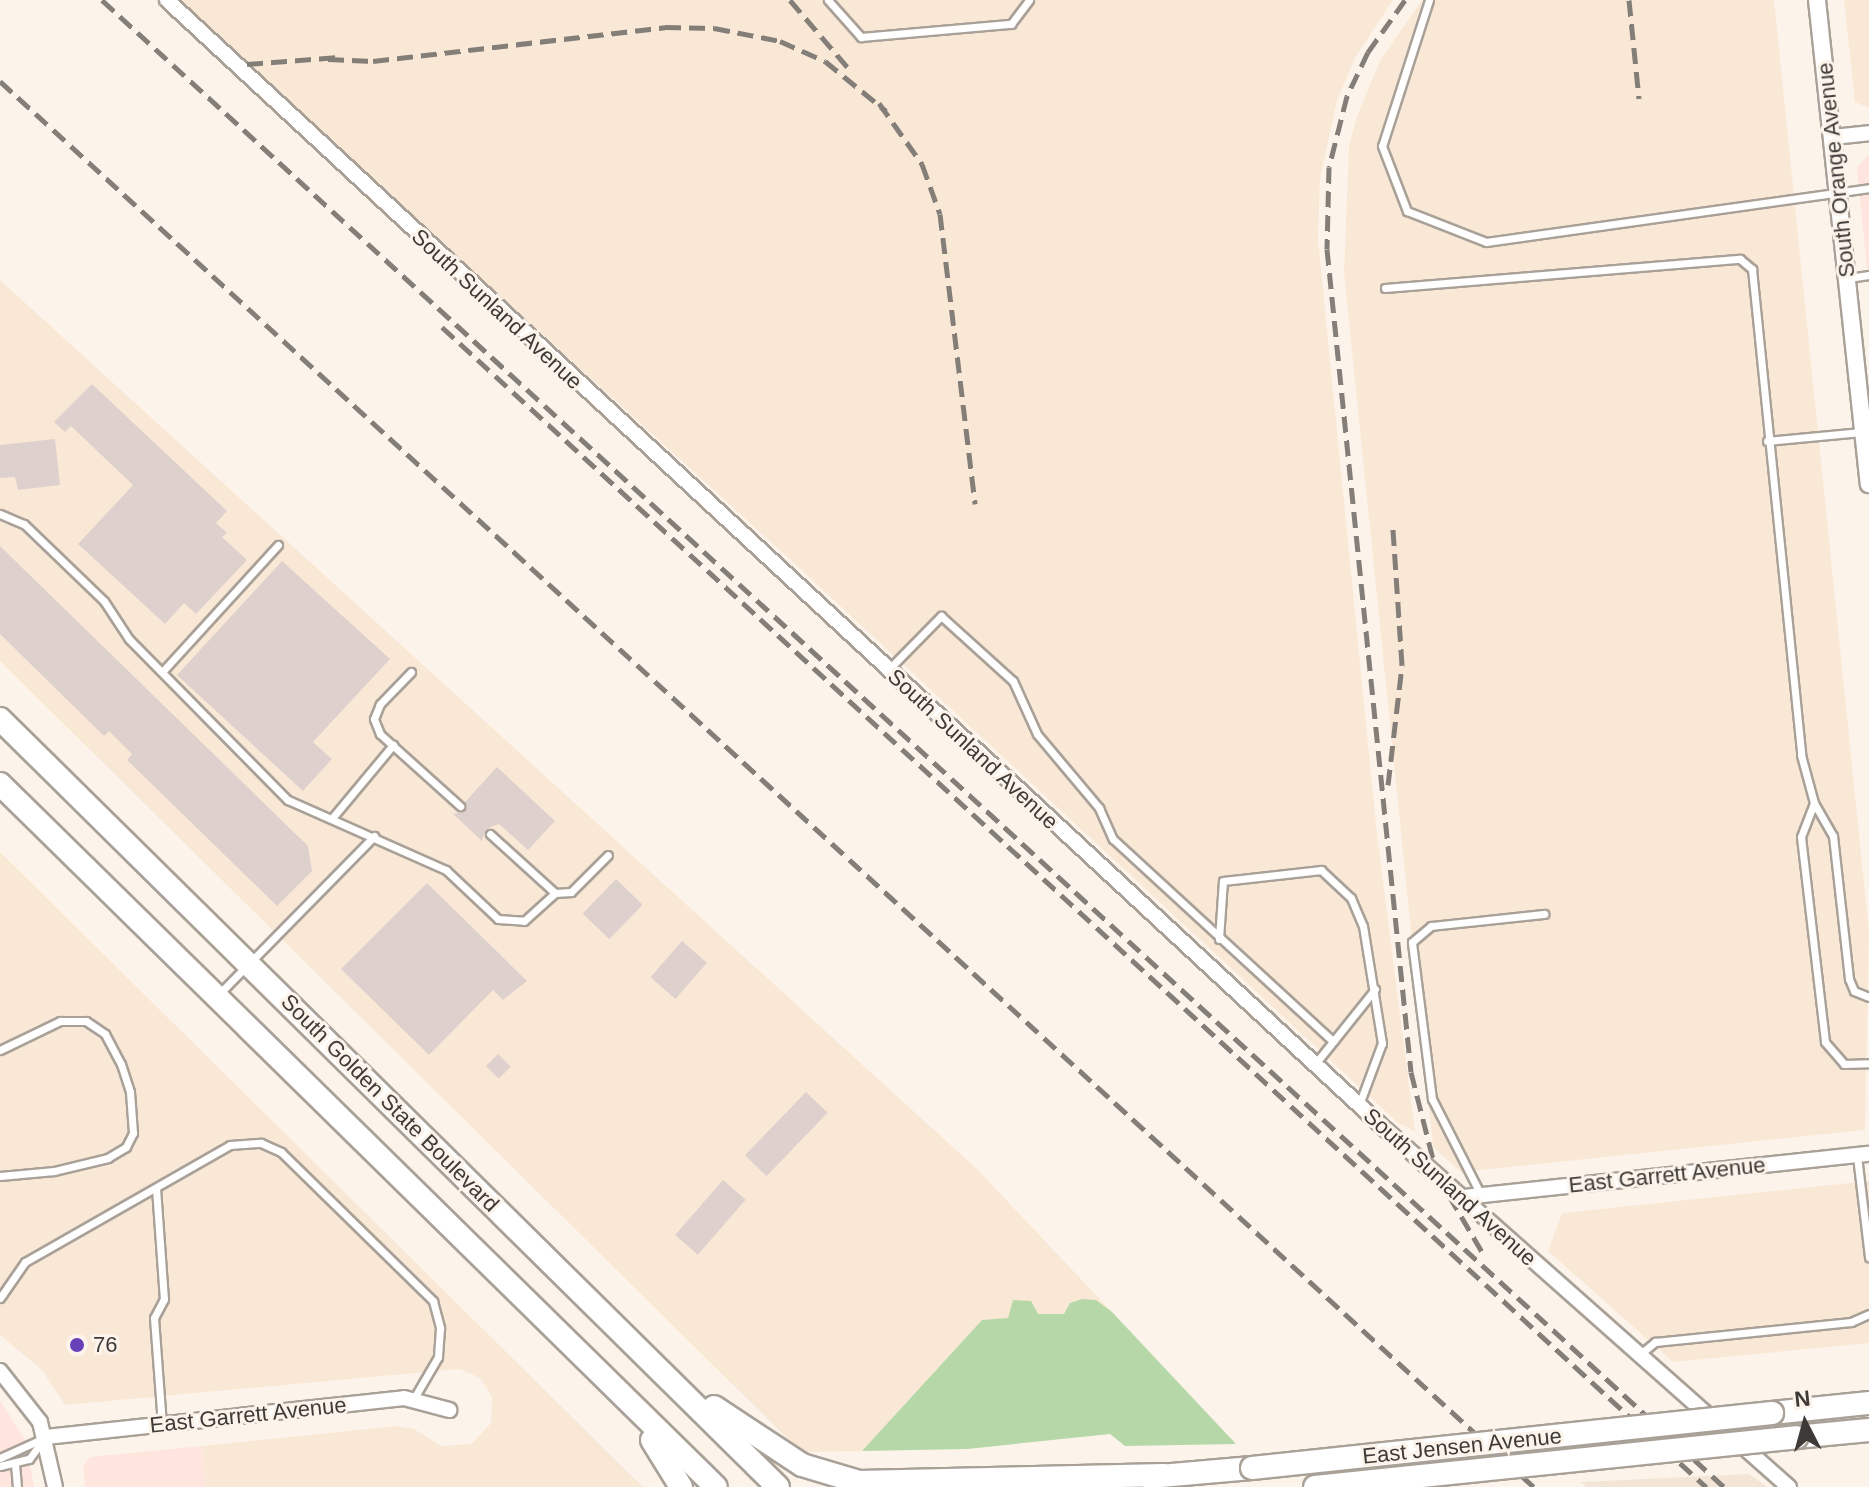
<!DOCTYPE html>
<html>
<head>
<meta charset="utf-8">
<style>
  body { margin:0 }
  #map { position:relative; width:1869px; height:1487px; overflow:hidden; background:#fcf4ea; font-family:Helvetica,sans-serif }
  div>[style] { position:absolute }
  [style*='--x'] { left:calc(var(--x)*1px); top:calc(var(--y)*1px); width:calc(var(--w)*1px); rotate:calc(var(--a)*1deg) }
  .commercial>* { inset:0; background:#ffe5dd }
  .industrial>* { inset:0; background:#fae8d7 }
  .built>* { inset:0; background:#f3e6d6 }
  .green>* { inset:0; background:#b6d8a8 }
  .building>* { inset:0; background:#ded1cd; transform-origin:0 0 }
  .roads { filter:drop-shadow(2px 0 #a9a198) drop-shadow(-2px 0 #a9a198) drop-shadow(0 2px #a9a198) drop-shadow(0 -2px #a9a198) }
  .service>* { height:7px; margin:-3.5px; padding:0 3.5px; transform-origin:3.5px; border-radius:3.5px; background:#fff }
  .minor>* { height:14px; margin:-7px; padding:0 7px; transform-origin:7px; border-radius:7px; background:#fff }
  .tertiary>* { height:16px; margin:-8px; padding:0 8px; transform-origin:8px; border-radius:8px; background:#fff }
  .primary>* { height:22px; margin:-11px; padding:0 11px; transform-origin:11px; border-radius:11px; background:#fff }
  .rail>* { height:5px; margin-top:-2.5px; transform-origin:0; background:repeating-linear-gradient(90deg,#847e79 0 16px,transparent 0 24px) }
  .bridges { filter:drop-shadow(2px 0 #a9a198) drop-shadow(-2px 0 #a9a198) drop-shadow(0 2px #a9a198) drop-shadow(0 -2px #a9a198) }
  .primary-bridge>* { height:22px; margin:-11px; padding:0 11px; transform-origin:11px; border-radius:11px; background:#fff }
  .dots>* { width:22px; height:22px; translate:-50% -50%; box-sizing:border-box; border:4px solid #fcf4ea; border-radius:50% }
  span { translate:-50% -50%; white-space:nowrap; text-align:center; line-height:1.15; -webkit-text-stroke:6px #fcf4ea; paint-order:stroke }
  .street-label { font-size:22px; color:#3e3a37 }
  .poi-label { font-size:22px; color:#3e3a37 }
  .left { translate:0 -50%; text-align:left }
  .north { position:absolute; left:1765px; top:1383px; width:80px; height:80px; -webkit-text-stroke:6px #fcf4ea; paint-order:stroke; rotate:354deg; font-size:22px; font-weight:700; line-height:32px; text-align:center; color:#3e3a37 }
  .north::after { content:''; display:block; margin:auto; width:28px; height:36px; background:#3e3a37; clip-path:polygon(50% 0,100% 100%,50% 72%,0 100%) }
</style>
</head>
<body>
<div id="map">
  <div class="commercial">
    <div style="clip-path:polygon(1869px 155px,1869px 290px,1857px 167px)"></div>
    <div style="clip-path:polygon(0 1400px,25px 1440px,34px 1487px,0 1487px)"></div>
    <div style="clip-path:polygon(202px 1446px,206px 1487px,85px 1487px,83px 1466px,90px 1457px)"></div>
  </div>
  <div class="industrial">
    <div style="clip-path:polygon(174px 0,1393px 0,1355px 58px,1337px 101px,1320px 179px,1318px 239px,1377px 834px,1415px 1131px,1398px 1123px,783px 553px)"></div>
    <div style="clip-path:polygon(1422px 0,1774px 0,1869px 932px,1865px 1130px,1461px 1172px,1433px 1147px,1344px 273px,1349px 146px,1357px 116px,1381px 59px)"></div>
    <div style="clip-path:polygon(1844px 0,1869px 0,1869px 108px,1855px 102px)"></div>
    <div style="clip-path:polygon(0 280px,977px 1169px,1112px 1312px,982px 1320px,862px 1451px,801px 1452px,0 661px)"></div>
    <div style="clip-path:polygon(0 852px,643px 1487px,206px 1487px,202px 1446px,396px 1426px,414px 1429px,441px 1446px,472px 1444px,491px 1423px,492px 1397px,480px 1378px,460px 1369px,65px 1405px,42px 1370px,0 1335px)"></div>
    <div style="clip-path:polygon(1869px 1181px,1869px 1343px,1673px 1362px,1548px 1251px,1562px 1213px)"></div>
  </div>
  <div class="built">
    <div style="clip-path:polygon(1749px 1474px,1768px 1487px,1586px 1487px,1581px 1482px)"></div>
  </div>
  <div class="green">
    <div style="clip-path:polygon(1082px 1299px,1096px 1300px,1112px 1312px,1236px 1444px,1125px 1446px,1110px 1434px,967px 1449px,862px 1451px,982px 1320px,1008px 1318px,1013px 1300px,1031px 1301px,1038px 1314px,1064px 1314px,1070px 1303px)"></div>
  </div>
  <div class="building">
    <div style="clip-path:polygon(92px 384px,227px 511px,216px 523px,227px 533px,222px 537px,247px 560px,196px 614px,184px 603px,165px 624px,78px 544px,133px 485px,71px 426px,65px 432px,54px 422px)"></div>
    <div style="clip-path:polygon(55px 439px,60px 485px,18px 490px,15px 477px,0 478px,0 445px)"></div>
    <div style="clip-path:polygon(0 546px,308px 846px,312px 871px,277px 906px,127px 760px,132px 754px,109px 731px,104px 736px,0 634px)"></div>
    <div style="clip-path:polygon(282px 561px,390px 659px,313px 742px,332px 759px,303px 791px,177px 675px)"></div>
    <div style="clip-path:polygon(497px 767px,555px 821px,528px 850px,499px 824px,486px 829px,482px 841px,453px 814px,464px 811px,465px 802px)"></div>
    <div style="left:616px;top:879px;width:37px;height:48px;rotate:44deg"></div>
    <div style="clip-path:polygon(427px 883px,527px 981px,503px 1000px,493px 990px,429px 1055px,341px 969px)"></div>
    <div style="left:682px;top:941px;width:33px;height:48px;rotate:41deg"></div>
    <div style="left:498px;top:1054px;width:18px;height:17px;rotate:45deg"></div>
    <div style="left:806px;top:1092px;width:30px;height:88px;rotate:44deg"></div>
    <div style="left:723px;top:1180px;width:30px;height:73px;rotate:41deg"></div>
  </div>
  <div class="roads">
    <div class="service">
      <div style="--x:828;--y:0;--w:50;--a:48.3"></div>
      <div style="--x:861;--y:37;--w:151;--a:-5"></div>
      <div style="--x:1011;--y:24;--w:30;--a:-53"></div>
      <div style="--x:1429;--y:0;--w:153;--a:107.8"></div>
      <div style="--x:1382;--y:146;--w:70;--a:69"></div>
      <div style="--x:1407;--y:211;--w:85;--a:21.4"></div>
      <div style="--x:1486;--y:242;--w:387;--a:-8"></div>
      <div style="--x:1848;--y:278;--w:21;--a:-8"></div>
      <div style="--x:1385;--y:288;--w:356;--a:-4.7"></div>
      <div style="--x:1740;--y:259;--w:16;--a:40"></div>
      <div style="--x:1752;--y:269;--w:488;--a:84.2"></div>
      <div style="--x:1801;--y:755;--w:50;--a:74.8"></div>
      <div style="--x:1814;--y:803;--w:38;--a:60"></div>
      <div style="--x:1833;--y:836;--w:144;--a:83.6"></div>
      <div style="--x:1849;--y:979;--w:13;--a:67"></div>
      <div style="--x:1854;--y:991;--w:16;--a:22"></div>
      <div style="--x:1767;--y:441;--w:94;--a:-5.5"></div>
      <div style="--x:0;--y:514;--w:26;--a:23"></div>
      <div style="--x:24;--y:524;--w:111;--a:43.9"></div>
      <div style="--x:104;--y:601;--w:45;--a:56.7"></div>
      <div style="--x:129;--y:639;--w:226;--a:45.4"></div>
      <div style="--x:288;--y:800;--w:173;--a:23.9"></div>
      <div style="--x:446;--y:870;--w:71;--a:43.3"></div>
      <div style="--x:498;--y:919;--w:26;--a:4"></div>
      <div style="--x:524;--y:921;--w:42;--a:-42.1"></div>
      <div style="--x:888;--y:670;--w:76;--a:-45.5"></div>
      <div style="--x:941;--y:616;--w:97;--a:42.1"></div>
      <div style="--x:1013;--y:681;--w:58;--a:65.6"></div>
      <div style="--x:1037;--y:734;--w:97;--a:50"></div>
      <div style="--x:1099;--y:808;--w:34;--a:66"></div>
      <div style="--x:1113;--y:839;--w:299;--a:42.6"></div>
      <div style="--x:162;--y:672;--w:172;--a:-47.6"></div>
      <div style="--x:411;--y:672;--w:45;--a:134.1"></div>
      <div style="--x:380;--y:704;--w:16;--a:112"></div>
      <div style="--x:374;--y:719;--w:16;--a:68"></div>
      <div style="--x:380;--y:734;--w:108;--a:42"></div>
      <div style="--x:1814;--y:803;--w:36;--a:111"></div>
      <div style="--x:1801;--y:837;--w:206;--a:83.3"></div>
      <div style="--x:1825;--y:1042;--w:29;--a:49"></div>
      <div style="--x:1844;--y:1064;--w:25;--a:-2"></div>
      <div style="--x:333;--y:817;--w:94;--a:-50.2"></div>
      <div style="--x:490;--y:834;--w:88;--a:42.2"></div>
      <div style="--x:555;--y:893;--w:16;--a:-4"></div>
      <div style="--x:571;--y:892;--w:52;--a:-45"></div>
      <div style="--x:1219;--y:939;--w:58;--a:-86.1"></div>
      <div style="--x:1223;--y:881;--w:99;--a:-6.4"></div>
      <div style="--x:1321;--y:870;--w:41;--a:43"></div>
      <div style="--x:1351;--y:898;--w:30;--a:67"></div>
      <div style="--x:1363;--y:926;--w:119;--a:80.8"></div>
      <div style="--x:1382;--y:1043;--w:66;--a:110.4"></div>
      <div style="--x:218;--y:995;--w:223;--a:-45.5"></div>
      <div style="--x:0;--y:1050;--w:67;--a:-25.8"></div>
      <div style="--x:60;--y:1021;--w:26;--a:0"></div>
      <div style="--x:86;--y:1021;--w:23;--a:34"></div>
      <div style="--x:105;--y:1034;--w:34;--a:62"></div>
      <div style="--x:121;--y:1064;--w:29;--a:72"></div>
      <div style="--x:130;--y:1092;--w:41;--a:85.8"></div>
      <div style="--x:133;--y:1133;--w:16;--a:117"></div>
      <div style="--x:126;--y:1147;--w:21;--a:149"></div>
      <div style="--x:108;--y:1158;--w:56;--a:166.5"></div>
      <div style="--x:54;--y:1171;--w:54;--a:174.7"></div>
      <div style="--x:1315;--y:1064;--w:96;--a:-51.3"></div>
      <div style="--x:1857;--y:1156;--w:102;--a:83.2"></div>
      <div style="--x:156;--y:1188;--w:111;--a:85.9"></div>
      <div style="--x:164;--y:1299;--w:21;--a:118"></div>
      <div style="--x:154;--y:1318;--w:106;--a:85.7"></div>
      <div style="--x:1481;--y:1195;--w:108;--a:-117"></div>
      <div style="--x:1432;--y:1099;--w:158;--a:-97.3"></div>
      <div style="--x:1412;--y:942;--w:25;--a:-40"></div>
      <div style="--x:1431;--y:926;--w:114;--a:-6.1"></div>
      <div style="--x:0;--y:1298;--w:44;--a:-55.2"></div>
      <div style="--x:25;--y:1262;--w:236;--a:-29.7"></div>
      <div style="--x:230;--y:1145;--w:31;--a:-4"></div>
      <div style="--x:261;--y:1143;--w:22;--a:24"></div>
      <div style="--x:281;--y:1152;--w:213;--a:44.4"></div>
      <div style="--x:433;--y:1301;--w:28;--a:75"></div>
      <div style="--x:440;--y:1328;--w:29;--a:94"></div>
      <div style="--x:438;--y:1357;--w:48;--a:120.3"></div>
      <div style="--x:1639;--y:1355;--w:21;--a:-39"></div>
      <div style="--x:1655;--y:1342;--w:197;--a:-5.8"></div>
      <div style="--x:1851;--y:1322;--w:20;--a:-24"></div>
      <div style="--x:0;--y:1458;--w:48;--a:-24.4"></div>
      <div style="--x:15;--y:1464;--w:23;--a:85"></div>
      <div style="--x:0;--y:1466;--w:30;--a:-14"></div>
      <div style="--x:29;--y:1459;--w:21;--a:-53"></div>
    </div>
    <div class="minor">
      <div style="--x:167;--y:0;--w:1661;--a:42.83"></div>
      <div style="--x:1385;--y:1129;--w:540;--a:41.55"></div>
      <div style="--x:1833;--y:137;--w:36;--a:-6"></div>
      <div style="--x:1464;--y:1197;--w:407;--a:-6.1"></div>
      <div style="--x:0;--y:1371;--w:65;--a:51.9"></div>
      <div style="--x:40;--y:1422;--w:67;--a:77"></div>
      <div style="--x:46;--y:1437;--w:360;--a:-6.2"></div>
      <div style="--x:404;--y:1398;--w:47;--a:14.9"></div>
    </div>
    <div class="tertiary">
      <div style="--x:1817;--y:0;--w:487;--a:83.9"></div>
    </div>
    <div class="primary">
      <div style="--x:0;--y:719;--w:1093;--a:44.63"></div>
      <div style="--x:0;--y:784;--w:1003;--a:44.48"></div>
      <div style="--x:714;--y:1407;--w:105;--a:33.4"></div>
      <div style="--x:802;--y:1465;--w:59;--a:16.6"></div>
      <div style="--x:859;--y:1482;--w:305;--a:-1.3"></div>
      <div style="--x:1772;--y:1413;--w:98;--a:-5.9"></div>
      <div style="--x:1796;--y:1437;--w:73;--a:-5.5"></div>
      <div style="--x:652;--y:1440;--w:55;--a:58.3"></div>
      <div style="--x:1149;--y:1477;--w:103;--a:-5"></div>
    </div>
  </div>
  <div class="rail">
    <div style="--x:102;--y:0;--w:2200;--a:42.51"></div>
    <div style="--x:790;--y:0;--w:92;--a:49.4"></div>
    <div style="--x:1405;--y:0;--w:64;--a:125.4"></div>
    <div style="--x:1368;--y:52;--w:49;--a:115.5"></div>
    <div style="--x:1347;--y:96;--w:73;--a:104.2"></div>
    <div style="--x:1329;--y:167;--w:82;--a:91.4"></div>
    <div style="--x:1327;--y:249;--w:827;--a:84.17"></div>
    <div style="--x:1411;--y:1072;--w:106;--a:75.8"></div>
    <div style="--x:1437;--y:1175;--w:93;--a:59.6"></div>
    <div style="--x:1629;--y:0;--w:99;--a:84.2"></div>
    <div style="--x:328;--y:59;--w:45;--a:2.5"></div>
    <div style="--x:373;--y:61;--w:294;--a:-6.6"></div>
    <div style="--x:665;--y:27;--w:49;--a:1.2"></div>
    <div style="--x:714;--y:28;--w:67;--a:11.1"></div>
    <div style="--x:780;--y:41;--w:49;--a:24"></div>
    <div style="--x:825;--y:61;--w:79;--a:39.3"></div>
    <div style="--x:247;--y:64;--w:92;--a:-4.4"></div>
    <div style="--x:0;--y:81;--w:2081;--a:42.51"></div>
    <div style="--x:879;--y:103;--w:75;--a:54.8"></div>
    <div style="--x:922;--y:164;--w:53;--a:70.2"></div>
    <div style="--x:940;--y:214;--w:292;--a:83.1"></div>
    <div style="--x:442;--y:327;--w:1716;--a:42.54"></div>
    <div style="--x:1388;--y:785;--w:121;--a:-83.3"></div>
    <div style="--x:1402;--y:665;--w:137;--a:-93.8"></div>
  </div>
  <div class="bridges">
    <div class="primary-bridge">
      <div style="--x:1252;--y:1468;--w:523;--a:-6.04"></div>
      <div style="--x:1315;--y:1487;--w:484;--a:-5.9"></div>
    </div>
  </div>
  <div class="dots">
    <div style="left:77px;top:1345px;background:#6840b8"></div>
  </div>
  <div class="street-label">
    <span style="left:1836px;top:170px;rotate:-96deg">South Orange Avenue</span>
    <span style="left:497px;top:309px;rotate:43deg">South Sunland Avenue</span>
    <span style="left:973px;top:749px;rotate:43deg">South Sunland Avenue</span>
    <span style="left:390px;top:1103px;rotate:45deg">South Golden State Boulevard</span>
    <span style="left:1667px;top:1175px;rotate:-6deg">East Garrett Avenue</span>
    <span style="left:1450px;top:1187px;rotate:42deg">South Sunland Avenue</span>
    <span style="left:248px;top:1415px;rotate:-6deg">East Garrett Avenue</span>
    <span style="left:1462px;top:1446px;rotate:-6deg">East Jensen Avenue</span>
  </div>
  <div class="poi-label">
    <span class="left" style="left:93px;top:1345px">76</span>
  </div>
  <div class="north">N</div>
</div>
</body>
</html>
